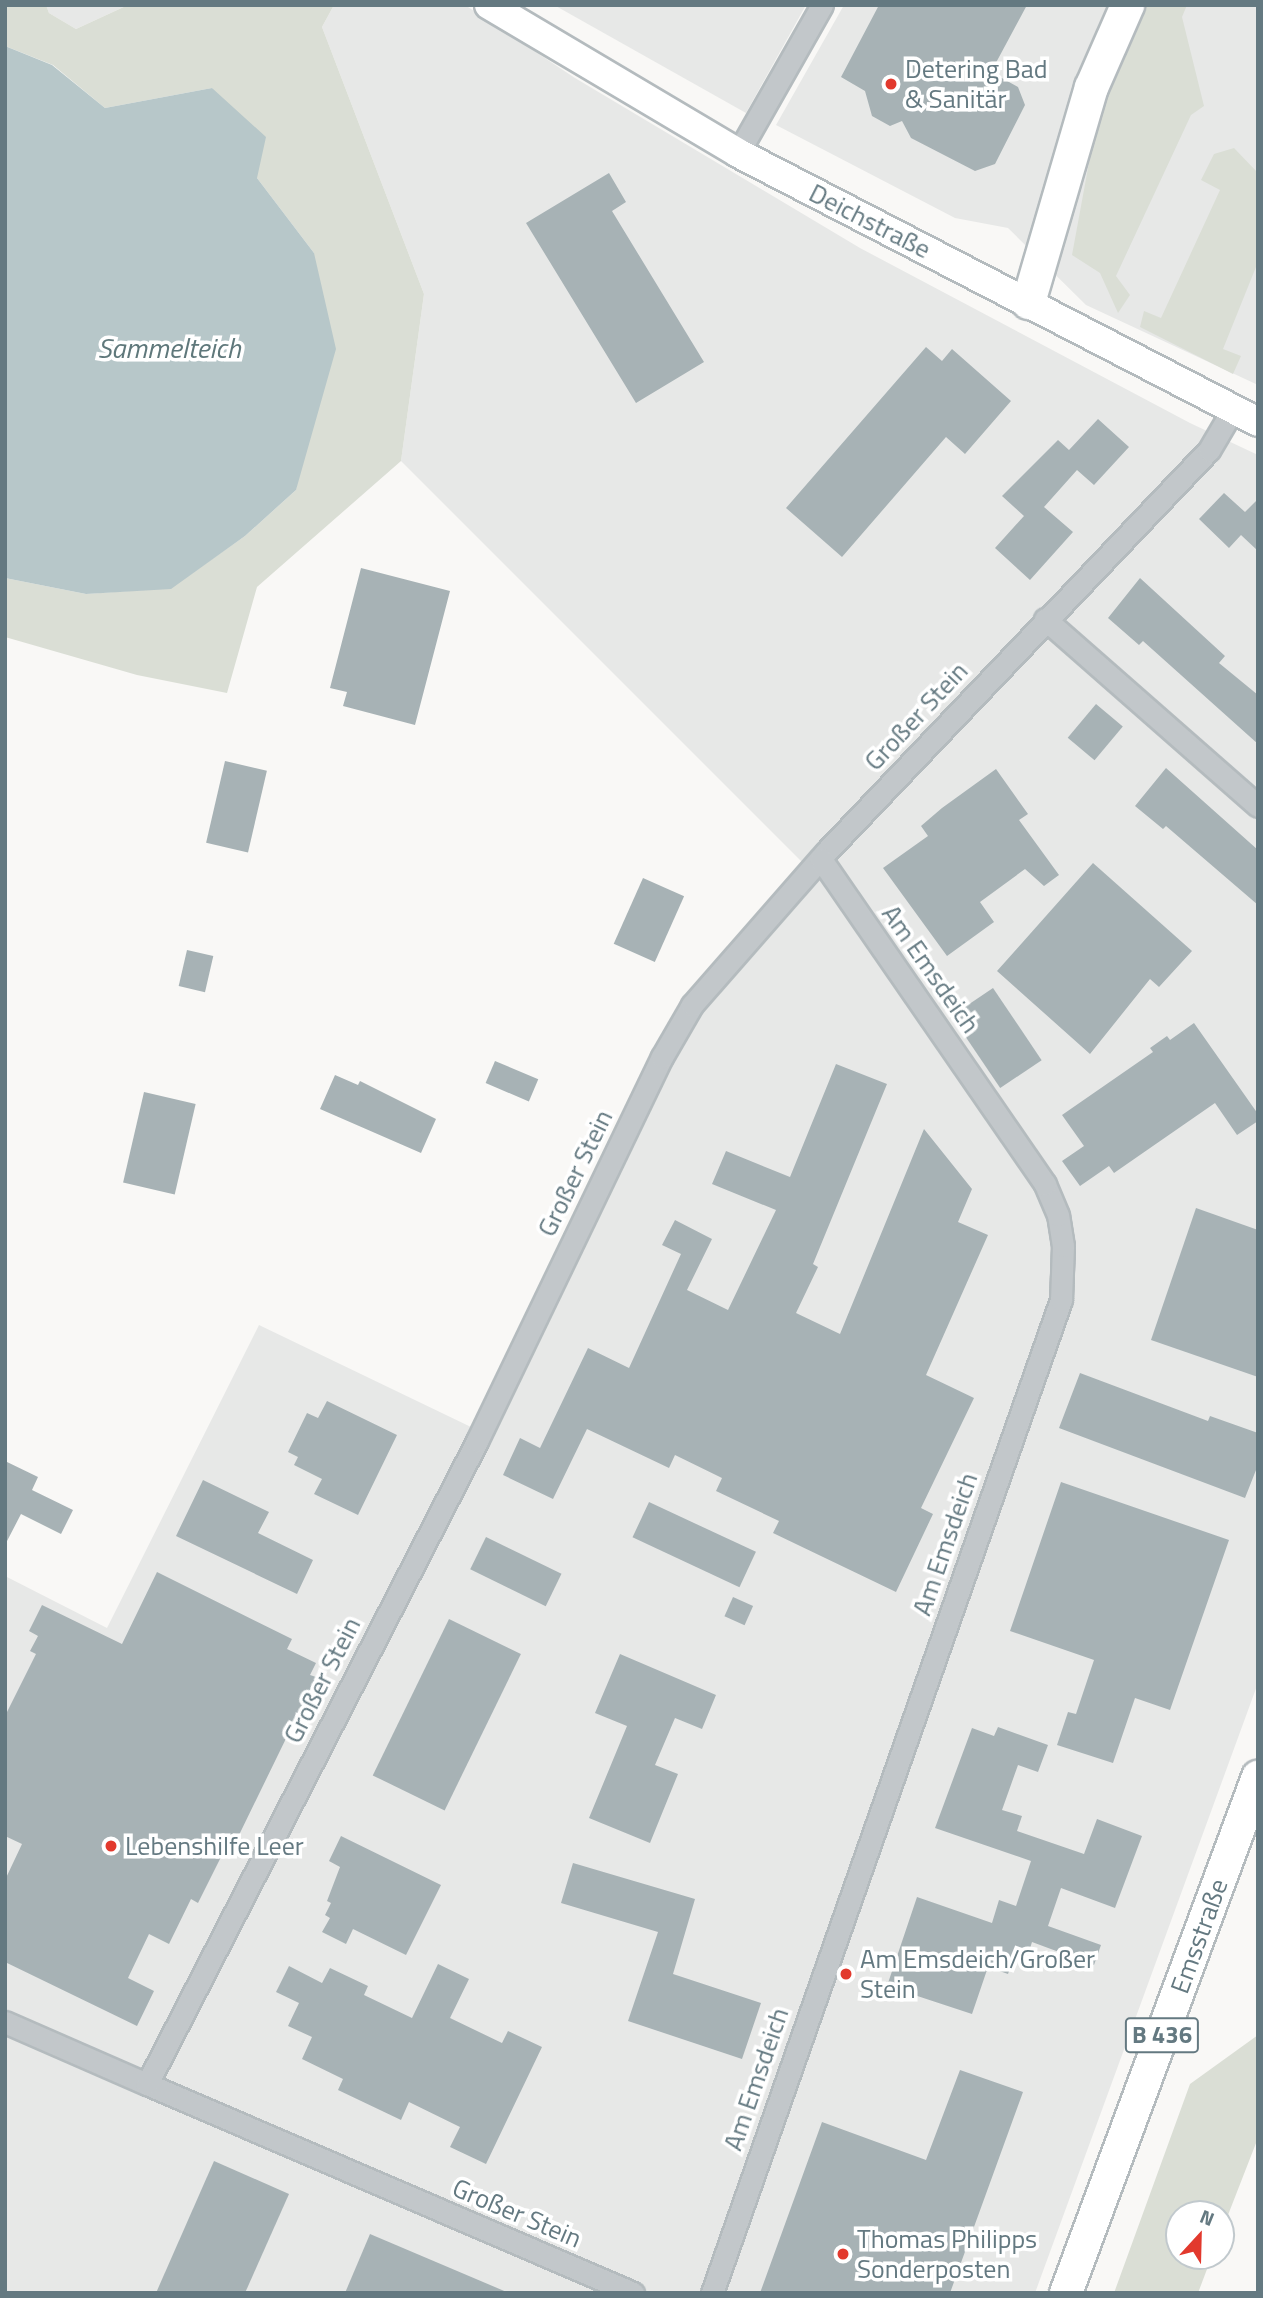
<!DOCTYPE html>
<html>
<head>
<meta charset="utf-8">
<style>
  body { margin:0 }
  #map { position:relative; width:1263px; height:2298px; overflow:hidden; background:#f9f8f6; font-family:"Titillium Web",sans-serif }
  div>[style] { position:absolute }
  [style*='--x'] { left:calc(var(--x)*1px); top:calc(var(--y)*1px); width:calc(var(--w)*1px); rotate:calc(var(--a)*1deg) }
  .built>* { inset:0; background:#e7e8e7 }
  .green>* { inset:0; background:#daded5 }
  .water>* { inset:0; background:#b7c7c9 }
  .building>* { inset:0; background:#a7b2b5; transform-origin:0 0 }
  .roads { filter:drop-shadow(2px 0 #b4bbbe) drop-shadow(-2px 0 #b4bbbe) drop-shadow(0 2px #b4bbbe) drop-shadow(0 -2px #b4bbbe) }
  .minor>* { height:21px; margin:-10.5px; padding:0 10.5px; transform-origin:10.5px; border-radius:10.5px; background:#c2c7ca }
  .secondary>* { height:28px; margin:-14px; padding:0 14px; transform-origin:14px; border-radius:14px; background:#fff }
  .primary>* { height:32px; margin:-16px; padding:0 16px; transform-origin:16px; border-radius:16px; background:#fff }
  .trunk>* { height:33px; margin:-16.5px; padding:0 16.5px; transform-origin:16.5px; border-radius:16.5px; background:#fff }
  .dots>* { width:19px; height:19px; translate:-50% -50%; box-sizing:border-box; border:4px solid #fff; border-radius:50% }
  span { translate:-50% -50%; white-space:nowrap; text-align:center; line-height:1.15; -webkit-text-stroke:7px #fff; paint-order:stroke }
  .shield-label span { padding:2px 5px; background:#fff; border:2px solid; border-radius:5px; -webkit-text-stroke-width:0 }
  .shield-label { font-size:24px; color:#647981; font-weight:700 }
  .poi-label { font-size:26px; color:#647981 }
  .left { translate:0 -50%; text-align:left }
  .street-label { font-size:26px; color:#647981 }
  .water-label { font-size:28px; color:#5f787b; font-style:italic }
  .frame { position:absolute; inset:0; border:7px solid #647981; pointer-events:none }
  .north { position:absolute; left:1165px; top:2200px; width:70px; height:70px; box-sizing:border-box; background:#fff; border:2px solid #c1c9cd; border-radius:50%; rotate:22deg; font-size:19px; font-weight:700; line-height:28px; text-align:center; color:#647981 }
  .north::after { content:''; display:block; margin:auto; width:24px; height:32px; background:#e2392d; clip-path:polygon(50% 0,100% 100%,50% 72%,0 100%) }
</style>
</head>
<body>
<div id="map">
  <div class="built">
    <div style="clip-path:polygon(46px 5px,128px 5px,76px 29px,49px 13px)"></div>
    <div style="clip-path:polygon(334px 5px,465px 5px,575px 78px,860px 248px,1190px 423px,1258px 455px,1258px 1683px,1035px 2293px,5px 2293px,5px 1576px,107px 1628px,259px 1325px,471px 1427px,683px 999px,804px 864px,401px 461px,424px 294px,322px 27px)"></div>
    <div style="clip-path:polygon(554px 5px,806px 5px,746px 113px)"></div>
    <div style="clip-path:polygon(844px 5px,1258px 5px,1258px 385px,1086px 305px,1008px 228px,955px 218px,776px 125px)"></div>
  </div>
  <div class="green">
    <div style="clip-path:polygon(5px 5px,46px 5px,49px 13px,76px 29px,128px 5px,334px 5px,322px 27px,424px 294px,401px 461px,257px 587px,227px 693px,137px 675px,5px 637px,5px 578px,86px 594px,171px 588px,245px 536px,296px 490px,314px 253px,257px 178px,212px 88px,105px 108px,53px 65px,5px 46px)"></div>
    <div style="clip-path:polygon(1139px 5px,1187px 5px,1182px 17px,1204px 106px,1191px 115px,1116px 276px,1130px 295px,1118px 313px,1100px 273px,1072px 255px,1095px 130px)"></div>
    <div style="clip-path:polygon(1234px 148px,1258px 173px,1258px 262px,1223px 349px,1241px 356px,1233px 374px,1140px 327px,1144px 311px,1161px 318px,1220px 190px,1201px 180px,1214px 154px)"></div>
    <div style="clip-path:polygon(1258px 2035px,1258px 2138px,1221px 2233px,1221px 2214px,1179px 2214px,1179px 2256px,1212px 2256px,1198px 2293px,1114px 2293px,1190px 2084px)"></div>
  </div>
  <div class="water">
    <div style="clip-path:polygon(5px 46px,52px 65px,105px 108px,212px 88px,266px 137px,257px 178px,314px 253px,336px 349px,296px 490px,245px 536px,171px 589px,86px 594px,5px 578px)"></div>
  </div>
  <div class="building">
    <div style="clip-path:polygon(879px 5px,1027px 5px,991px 72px,1018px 87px,1025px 105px,995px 164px,975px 171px,911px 138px,902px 121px,890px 126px,872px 116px,865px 91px,841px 77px)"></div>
    <div style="clip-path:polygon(609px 173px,626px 202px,612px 211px,704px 362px,636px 403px,526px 223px)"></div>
    <div style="clip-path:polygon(926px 347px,942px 361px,952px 349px,1011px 401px,965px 454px,946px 437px,842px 557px,786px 508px)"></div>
    <div style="clip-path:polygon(1098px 419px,1129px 447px,1094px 485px,1077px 470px,1044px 507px,1073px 532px,1030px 580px,995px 548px,1024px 516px,1002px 496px,1058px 440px,1069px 450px)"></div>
    <div style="clip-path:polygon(1224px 493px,1245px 512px,1258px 499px,1258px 551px,1241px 535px,1229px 548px,1199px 519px)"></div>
    <div style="clip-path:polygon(361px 568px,450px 591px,415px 725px,343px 706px,347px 692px,330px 688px)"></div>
    <div style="clip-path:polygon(1140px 578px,1225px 656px,1219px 663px,1258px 695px,1258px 744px,1143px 641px,1139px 645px,1108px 618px)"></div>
    <div style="left:1096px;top:704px;width:35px;height:44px;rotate:40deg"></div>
    <div style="left:225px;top:761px;width:43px;height:84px;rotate:13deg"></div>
    <div style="clip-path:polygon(1166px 768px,1258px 850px,1258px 905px,1166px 826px,1163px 829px,1135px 806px)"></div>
    <div style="clip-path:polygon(996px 769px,1028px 814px,1019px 820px,1059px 875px,1044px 886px,1025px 869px,980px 902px,994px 922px,947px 956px,883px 868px,928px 836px,921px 826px,942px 808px)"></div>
    <div style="clip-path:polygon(1093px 863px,1192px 951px,1159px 987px,1150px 979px,1090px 1054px,997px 971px)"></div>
    <div style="left:643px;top:878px;width:45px;height:72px;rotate:24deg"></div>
    <div style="left:187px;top:950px;width:27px;height:37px;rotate:13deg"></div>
    <div style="left:993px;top:988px;width:87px;height:50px;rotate:56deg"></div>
    <div style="clip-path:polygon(1194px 1023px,1258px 1114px,1258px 1121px,1237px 1135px,1215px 1103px,1114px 1173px,1109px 1166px,1080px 1186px,1062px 1161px,1084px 1146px,1062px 1115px,1153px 1052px,1150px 1048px,1167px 1036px,1170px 1040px)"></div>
    <div style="left:495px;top:1061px;width:47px;height:24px;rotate:23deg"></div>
    <div style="clip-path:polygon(836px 1064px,887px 1084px,813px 1264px,818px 1267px,796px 1313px,840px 1334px,924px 1129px,972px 1189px,958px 1222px,988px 1235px,926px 1375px,974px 1398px,921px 1508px,933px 1514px,896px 1592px,773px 1533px,779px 1521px,716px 1491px,722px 1478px,675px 1455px,669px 1468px,587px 1429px,553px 1499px,503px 1475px,520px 1438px,540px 1448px,588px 1348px,629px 1368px,681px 1254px,662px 1245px,675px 1220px,712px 1239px,687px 1290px,728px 1310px,776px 1210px,712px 1184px,726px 1151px,790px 1177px)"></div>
    <div style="clip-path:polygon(335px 1075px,358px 1085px,360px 1081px,436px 1119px,421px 1153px,320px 1109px)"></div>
    <div style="left:144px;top:1092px;width:53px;height:93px;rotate:13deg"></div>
    <div style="clip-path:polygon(1196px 1208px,1258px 1230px,1258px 1377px,1151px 1340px)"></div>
    <div style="clip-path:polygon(1080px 1373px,1208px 1421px,1210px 1416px,1258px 1433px,1258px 1465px,1245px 1498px,1059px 1428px)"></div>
    <div style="clip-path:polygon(327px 1401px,397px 1435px,358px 1515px,314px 1494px,322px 1479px,294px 1465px,298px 1457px,288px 1452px,307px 1413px,318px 1418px)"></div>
    <div style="clip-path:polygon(5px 1461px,38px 1477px,32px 1490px,73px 1510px,61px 1534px,21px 1514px,5px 1545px)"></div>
    <div style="clip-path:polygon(203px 1480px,269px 1512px,258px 1533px,313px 1560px,297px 1594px,176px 1536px)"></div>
    <div style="clip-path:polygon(1061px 1482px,1229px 1540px,1170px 1710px,1135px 1698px,1113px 1763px,1057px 1745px,1068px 1712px,1076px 1714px,1094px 1660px,1010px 1631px)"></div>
    <div style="left:649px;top:1502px;width:118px;height:39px;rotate:25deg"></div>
    <div style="left:486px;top:1537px;width:84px;height:36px;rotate:26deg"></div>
    <div style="clip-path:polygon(157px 1572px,292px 1639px,287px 1649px,316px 1663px,310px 1675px,316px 1677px,239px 1835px,233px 1833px,198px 1903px,191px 1899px,169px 1944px,149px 1934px,128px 1978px,154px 1991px,137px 2026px,5px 1962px,5px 1880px,22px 1844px,5px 1836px,5px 1716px,36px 1654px,30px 1651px,38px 1636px,29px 1631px,42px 1605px,122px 1644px)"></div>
    <div style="left:733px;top:1597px;width:22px;height:21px;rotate:24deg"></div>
    <div style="left:449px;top:1619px;width:80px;height:174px;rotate:26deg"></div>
    <div style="clip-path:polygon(620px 1654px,716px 1695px,702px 1729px,675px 1718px,655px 1765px,678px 1774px,650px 1843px,589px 1818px,627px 1726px,595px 1713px)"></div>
    <div style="clip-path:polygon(998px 1727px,1048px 1745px,1038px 1772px,1018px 1765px,1002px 1810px,1022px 1816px,1017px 1831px,1084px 1854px,1097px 1819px,1142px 1836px,1115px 1908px,1061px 1888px,1048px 1926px,1101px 1945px,1094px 1965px,1032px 1942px,1026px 1961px,1014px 1956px,1008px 1974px,988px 1967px,972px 2014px,887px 1986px,917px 1897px,992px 1923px,999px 1900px,1016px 1906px,1031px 1861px,935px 1828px,972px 1728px,994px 1736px)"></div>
    <div style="clip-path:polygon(341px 1836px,441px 1885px,406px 1955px,353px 1929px,346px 1944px,322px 1932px,330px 1918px,325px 1915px,331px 1903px,327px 1901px,340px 1867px,329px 1861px)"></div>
    <div style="clip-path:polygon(573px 1863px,695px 1899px,673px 1974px,761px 2003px,742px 2059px,628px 2021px,658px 1932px,561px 1903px)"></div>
    <div style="clip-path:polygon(438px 1964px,469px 1979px,450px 2018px,502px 2043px,508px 2031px,542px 2047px,486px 2164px,450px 2147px,460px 2127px,409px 2102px,401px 2120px,338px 2090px,343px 2079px,302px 2059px,312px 2037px,288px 2026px,299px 2003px,276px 1992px,289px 1966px,322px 1983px,330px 1968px,368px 1986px,364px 1995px,412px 2018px)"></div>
    <div style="clip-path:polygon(960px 2070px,1023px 2092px,950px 2293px,760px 2293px,822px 2122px,926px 2160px)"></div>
    <div style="clip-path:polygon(214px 2161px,289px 2194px,245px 2293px,156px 2293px)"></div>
    <div style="clip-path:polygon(370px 2234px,509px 2293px,345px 2293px)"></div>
  </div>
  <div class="roads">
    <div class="minor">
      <div style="--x:738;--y:153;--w:170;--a:-60.4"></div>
      <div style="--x:1045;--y:619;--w:283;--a:41.3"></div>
      <div style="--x:5;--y:2022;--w:155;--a:23.6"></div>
      <div style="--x:633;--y:2293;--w:529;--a:-156.73"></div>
      <div style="--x:147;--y:2084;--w:723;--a:-62.83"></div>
      <div style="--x:477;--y:1441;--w:426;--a:-64.3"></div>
      <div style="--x:662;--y:1057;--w:60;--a:-60"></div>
      <div style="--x:692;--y:1005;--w:203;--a:-48.8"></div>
      <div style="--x:826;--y:852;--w:555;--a:-46.39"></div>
      <div style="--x:1209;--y:450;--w:45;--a:-59.5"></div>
      <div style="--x:712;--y:2293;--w:1053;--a:-70.64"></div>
      <div style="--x:1061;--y:1300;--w:54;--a:-87.9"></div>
      <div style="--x:1063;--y:1246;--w:31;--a:-99"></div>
      <div style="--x:1058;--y:1215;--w:34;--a:-113"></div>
      <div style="--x:1045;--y:1184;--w:395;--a:-124.6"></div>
    </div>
    <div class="secondary">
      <div style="--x:489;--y:5;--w:290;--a:30.7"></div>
      <div style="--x:738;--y:153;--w:585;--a:27.35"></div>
    </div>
    <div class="primary">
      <div style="--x:1066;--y:2293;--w:551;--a:-69.59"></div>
    </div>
    <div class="trunk">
      <div style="--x:1028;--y:302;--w:224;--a:-73.7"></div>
      <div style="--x:1091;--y:87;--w:90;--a:-66.3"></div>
    </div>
  </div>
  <div class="dots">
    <div style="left:891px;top:84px;background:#e2392d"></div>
    <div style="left:111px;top:1846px;background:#e2392d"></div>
    <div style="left:846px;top:1974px;background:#e2392d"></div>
    <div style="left:843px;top:2254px;background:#e2392d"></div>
  </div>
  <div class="shield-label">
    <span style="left:1162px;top:2035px">B 436</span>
  </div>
  <div class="poi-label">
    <span class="left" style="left:905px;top:84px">Detering Bad<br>&amp; Sanitär</span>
    <span class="left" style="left:125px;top:1846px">Lebenshilfe Leer</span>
    <span class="left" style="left:860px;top:1974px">Am Emsdeich/Großer<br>Stein</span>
    <span class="left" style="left:857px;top:2254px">Thomas Philipps<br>Sonderposten</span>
  </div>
  <div class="street-label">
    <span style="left:870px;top:221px;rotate:27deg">Deichstraße</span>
    <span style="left:916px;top:716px;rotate:-47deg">Großer Stein</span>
    <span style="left:931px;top:969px;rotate:55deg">Am Emsdeich</span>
    <span style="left:575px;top:1173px;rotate:-64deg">Großer Stein</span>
    <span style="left:945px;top:1544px;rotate:-71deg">Am Emsdeich</span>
    <span style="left:322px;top:1680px;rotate:-63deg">Großer Stein</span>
    <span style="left:1199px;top:1936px;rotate:-70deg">Emsstraße</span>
    <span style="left:756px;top:2079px;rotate:-71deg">Am Emsdeich</span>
    <span style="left:517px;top:2213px;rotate:23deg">Großer Stein</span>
  </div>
  <div class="water-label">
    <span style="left:169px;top:348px">Sammelteich</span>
  </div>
  <div class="frame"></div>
  <div class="north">N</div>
</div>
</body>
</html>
